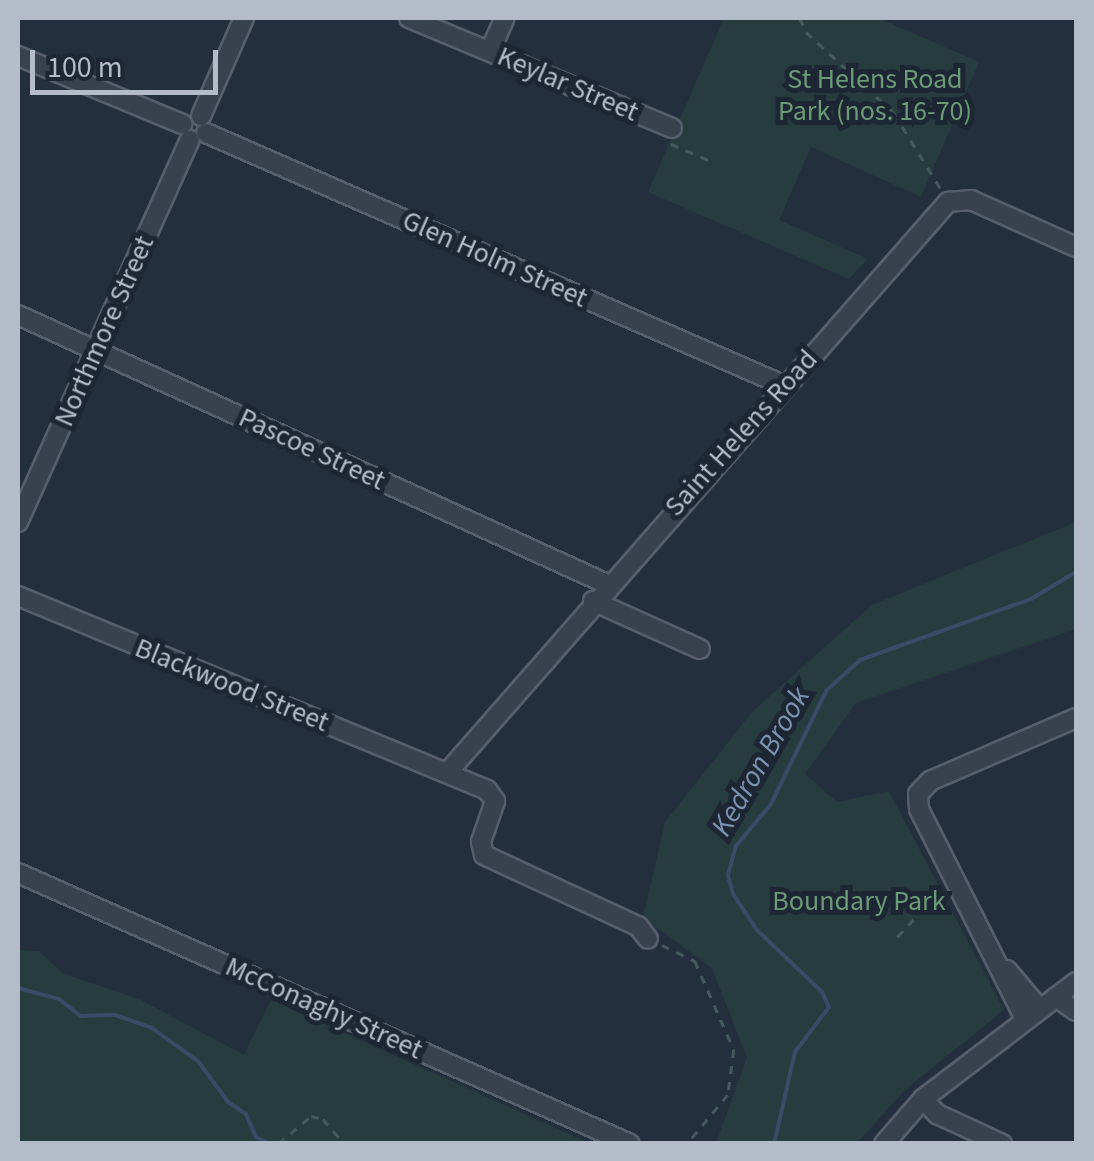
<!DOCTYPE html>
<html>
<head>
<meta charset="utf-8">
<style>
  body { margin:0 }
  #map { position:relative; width:1094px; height:1161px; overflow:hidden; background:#242f3e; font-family:"Source Sans 3",sans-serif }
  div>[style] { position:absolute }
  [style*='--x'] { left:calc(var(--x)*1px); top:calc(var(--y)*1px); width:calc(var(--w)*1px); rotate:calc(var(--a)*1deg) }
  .green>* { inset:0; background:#263c3f }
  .stream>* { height:4px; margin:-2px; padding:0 2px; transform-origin:2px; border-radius:2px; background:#394c67 }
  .path>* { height:2.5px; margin-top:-1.25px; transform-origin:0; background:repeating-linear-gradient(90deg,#44595c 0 8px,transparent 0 16px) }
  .roads { filter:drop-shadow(2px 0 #565f6c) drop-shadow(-2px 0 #565f6c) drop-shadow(0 2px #565f6c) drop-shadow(0 -2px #565f6c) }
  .minor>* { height:18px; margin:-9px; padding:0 9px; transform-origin:9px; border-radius:9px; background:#38414e }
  span { translate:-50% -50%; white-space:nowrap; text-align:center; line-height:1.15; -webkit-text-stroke:10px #1d2633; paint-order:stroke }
  .park-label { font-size:28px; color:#6b9a76 }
  .street-label { font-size:28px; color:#b4bcc9 }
  .water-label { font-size:30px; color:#7c92b1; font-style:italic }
  .frame { position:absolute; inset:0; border:20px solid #b4bcc9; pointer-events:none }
  .scale { position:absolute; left:30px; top:50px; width:188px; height:45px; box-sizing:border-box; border:5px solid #b4bcc9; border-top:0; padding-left:12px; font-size:30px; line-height:35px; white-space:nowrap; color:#b4bcc9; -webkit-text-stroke:8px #1d2633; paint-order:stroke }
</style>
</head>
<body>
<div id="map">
  <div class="green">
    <div style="clip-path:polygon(724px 18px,878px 18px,979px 62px,921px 197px,811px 147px,779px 220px,868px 259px,849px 279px,648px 192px)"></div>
    <div style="clip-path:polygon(1076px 522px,1076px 629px,856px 703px,805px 774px,837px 802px,889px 791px,1004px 1010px,906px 1089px,857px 1143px,716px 1143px,747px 1058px,712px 968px,643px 918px,665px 822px,752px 712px,872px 605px)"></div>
    <div style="clip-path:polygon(18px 950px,39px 951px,62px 973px,141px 1000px,244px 1055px,271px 1000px,589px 1143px,18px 1143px)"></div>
  </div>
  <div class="stream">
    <div style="--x:18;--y:988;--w:42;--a:15"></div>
    <div style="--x:59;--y:999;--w:28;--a:38"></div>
    <div style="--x:81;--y:1016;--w:34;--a:-2"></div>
    <div style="--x:115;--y:1015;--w:39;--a:19"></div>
    <div style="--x:152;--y:1028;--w:57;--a:35.7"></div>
    <div style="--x:198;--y:1061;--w:51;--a:53.8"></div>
    <div style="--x:228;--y:1102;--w:22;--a:34"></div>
    <div style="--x:246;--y:1114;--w:25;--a:67"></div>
    <div style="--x:256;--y:1137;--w:15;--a:28"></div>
    <div style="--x:774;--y:1144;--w:94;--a:-77.1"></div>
    <div style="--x:795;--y:1052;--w:56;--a:-52.9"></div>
    <div style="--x:829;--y:1007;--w:17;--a:-115"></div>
    <div style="--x:822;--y:992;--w:90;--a:-136.4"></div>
    <div style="--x:757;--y:930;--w:43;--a:-123.7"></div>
    <div style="--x:733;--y:894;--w:20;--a:-105"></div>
    <div style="--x:728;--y:875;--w:30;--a:-75"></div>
    <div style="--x:736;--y:846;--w:55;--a:-50.2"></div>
    <div style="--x:771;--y:804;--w:126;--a:-64"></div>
    <div style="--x:826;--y:691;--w:46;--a:-42.4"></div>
    <div style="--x:860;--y:660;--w:182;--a:-19.6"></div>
    <div style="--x:1031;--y:599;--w:52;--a:-31"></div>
  </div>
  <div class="path">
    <div style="--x:800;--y:18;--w:15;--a:67"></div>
    <div style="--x:806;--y:32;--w:120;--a:42.6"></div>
    <div style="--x:894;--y:113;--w:89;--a:58.3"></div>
    <div style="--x:671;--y:144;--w:43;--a:23"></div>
    <div style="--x:897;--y:937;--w:38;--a:-47"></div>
    <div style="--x:923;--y:909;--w:27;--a:-27"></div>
    <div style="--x:662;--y:945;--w:37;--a:26"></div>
    <div style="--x:695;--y:961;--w:97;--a:66.3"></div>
    <div style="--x:734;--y:1050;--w:45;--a:97.6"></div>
    <div style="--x:728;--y:1095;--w:64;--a:129.9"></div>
    <div style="--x:278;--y:1144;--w:43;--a:-40.3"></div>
    <div style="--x:311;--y:1116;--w:12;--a:14"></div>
    <div style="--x:323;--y:1119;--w:33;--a:49"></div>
  </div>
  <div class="roads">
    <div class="minor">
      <div style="--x:409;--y:18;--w:285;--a:22.7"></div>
      <div style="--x:490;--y:51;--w:36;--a:-66"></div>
      <div style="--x:18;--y:56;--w:178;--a:22.5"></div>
      <div style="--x:201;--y:116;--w:107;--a:-66.3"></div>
      <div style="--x:206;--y:133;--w:630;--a:23.59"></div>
      <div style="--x:18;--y:315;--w:648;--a:24.55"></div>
      <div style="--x:18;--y:522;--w:419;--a:-65.8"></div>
      <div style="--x:18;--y:596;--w:508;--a:22.47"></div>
      <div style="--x:487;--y:790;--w:14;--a:54"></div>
      <div style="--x:495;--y:801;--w:43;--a:108.9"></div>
      <div style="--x:481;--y:842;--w:13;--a:77"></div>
      <div style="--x:484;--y:855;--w:170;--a:24.8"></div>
      <div style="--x:638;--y:926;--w:16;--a:52"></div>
      <div style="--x:593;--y:601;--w:117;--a:24.2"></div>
      <div style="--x:447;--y:773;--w:760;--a:-48.74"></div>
      <div style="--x:948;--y:202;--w:23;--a:-5"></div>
      <div style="--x:971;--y:200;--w:115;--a:24.1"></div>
      <div style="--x:18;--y:873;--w:669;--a:23.88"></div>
      <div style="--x:1007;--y:970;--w:51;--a:49.8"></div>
      <div style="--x:1056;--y:997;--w:24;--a:35"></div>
      <div style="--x:1025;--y:1019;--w:235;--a:-116.8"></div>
      <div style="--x:919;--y:809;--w:15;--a:-94"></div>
      <div style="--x:918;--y:794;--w:18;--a:-47"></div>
      <div style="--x:930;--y:781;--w:159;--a:-23.3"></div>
      <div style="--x:923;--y:1099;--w:21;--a:47"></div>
      <div style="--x:937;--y:1114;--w:72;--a:24.8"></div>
      <div style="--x:884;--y:1144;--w:60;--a:-49.1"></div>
      <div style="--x:923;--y:1099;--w:193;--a:-37.4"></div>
    </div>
  </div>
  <div class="park-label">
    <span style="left:875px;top:95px">St Helens Road<br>Park (nos. 16-70)</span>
    <span style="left:859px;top:901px">Boundary Park</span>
  </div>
  <div class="street-label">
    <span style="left:568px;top:84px;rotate:23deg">Keylar Street</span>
    <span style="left:495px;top:259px;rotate:24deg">Glen Holm Street</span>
    <span style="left:104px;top:331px;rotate:-66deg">Northmore Street</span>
    <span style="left:741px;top:433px;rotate:-48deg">Saint Helens Road</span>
    <span style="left:312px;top:449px;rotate:25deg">Pascoe Street</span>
    <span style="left:232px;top:685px;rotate:22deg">Blackwood Street</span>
    <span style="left:324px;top:1008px;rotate:24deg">McConaghy Street</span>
  </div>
  <div class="water-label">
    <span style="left:761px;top:762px;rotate:-60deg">Kedron Brook</span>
  </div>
  <div class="frame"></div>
  <div class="scale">100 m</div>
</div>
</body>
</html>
